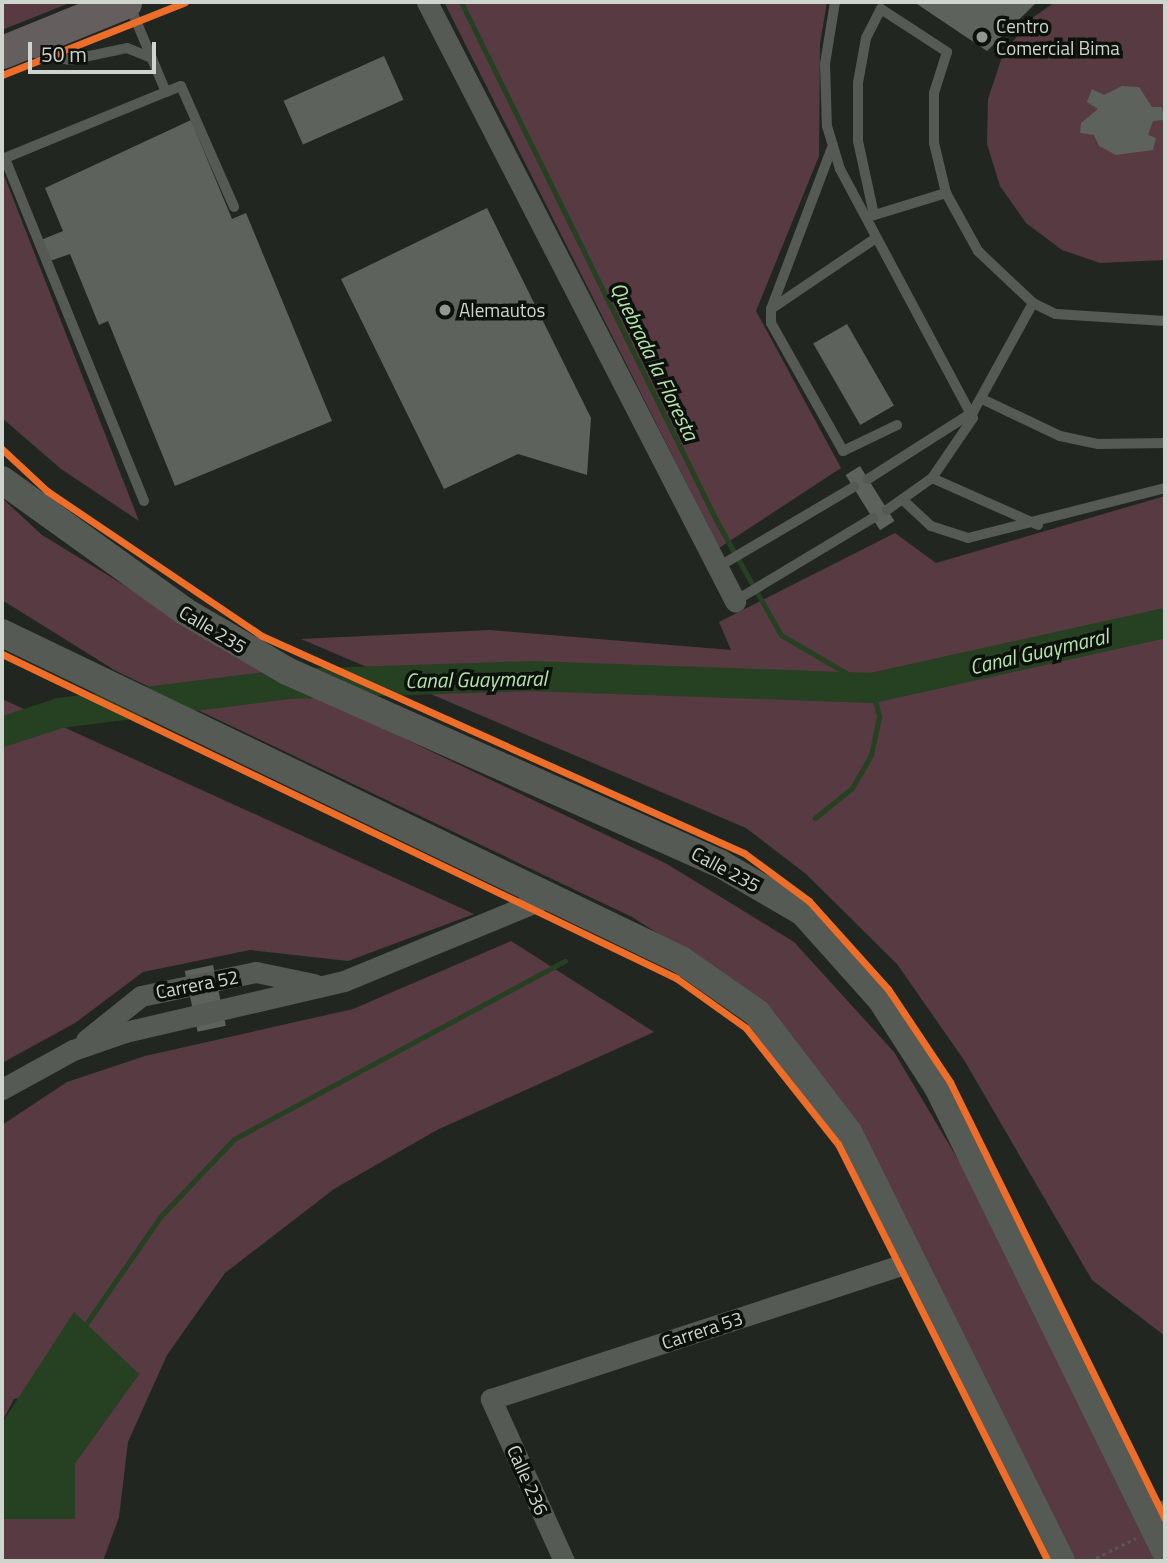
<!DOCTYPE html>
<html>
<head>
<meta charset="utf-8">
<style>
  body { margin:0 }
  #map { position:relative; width:1167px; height:1563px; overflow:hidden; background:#212720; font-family:"Titillium Web",sans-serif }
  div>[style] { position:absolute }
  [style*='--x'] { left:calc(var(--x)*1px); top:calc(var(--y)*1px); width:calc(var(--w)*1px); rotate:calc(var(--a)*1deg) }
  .green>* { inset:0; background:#573a42 }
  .water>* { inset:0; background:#264022 }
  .stream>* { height:5px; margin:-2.5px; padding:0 2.5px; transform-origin:2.5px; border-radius:2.5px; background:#264022 }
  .river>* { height:30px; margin:-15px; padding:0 15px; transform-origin:15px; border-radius:15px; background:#264022 }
  .building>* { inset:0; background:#5d625c; transform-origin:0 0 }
  .path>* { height:2.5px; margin-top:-1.25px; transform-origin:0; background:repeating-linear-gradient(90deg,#545954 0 3.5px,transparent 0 7px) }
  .service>* { height:10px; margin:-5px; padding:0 5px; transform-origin:5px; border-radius:5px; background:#555a54 }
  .minor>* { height:21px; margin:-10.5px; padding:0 10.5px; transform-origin:10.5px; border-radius:10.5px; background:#555a54 }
  .secondary>* { height:28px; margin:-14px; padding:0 14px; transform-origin:14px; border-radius:14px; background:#555a54 }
  .trunk>* { height:33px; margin:-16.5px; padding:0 16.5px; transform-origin:16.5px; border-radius:16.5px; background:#645e5e }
  .cycleway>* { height:7px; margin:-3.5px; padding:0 3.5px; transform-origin:3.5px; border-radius:3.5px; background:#ee6e29 }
  .dots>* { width:19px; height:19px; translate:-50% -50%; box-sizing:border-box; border:4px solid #0c110b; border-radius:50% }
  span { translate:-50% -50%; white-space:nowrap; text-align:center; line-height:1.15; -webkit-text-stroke:7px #0c110b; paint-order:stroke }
  .poi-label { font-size:19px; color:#ced5cc }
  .left { translate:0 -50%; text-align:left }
  .street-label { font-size:19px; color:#ced5cc }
  .water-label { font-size:21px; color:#b4e4ab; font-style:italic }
  .frame { position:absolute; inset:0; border:4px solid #ced5cc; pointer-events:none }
  .scale { position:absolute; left:28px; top:42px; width:128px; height:32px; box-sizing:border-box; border:4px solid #ced5cc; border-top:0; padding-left:9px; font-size:21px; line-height:24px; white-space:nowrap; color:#ced5cc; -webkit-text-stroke:5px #0c110b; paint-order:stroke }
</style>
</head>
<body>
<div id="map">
  <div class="green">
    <div style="clip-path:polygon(2px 2px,72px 2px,2px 30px)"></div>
    <div style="clip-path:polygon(444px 2px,827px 2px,820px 43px,819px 156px,756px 311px,841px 468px,719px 548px)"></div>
    <div style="clip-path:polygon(1055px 2px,1165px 2px,1165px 260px,1100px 263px,1062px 250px,1026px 223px,1000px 186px,987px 144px,988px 99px,1002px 57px,1028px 21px)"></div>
    <div style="clip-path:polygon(2px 170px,139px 521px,61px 469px,2px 418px)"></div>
    <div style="clip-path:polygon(1165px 496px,1165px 1336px,1092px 1280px,964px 1060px,897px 964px,806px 874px,746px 828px,301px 639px,490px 630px,731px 650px,719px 622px,895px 533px,936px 563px)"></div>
    <div style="clip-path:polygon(2px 498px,42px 535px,271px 675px,667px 864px,794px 942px,894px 1052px,972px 1183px,1159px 1561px,1074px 1561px,759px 998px,632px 917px,116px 671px,2px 600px)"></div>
    <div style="clip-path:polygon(2px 699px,474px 914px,348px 961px,250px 950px,143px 972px,75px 1023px,2px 1063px)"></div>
    <div style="clip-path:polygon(511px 941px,654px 1032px,437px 1130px,334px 1189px,225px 1273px,167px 1355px,128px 1442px,119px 1517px,103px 1561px,2px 1561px,2px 1519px,75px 1519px,75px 1463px,139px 1374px,14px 1399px,2px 1422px,2px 1125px,67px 1082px,145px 1056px,353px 1009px)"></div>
  </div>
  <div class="water">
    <div style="clip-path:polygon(74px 1312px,139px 1374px,75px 1463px,75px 1519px,2px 1519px,2px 1423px)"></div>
  </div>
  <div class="stream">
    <div style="--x:461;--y:2;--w:577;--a:63.79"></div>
    <div style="--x:716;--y:520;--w:132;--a:60.5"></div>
    <div style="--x:781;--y:635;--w:105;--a:30.2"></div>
    <div style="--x:872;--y:688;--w:30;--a:76"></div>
    <div style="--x:879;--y:717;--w:39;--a:102"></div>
    <div style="--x:871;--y:755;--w:38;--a:120"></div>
    <div style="--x:852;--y:788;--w:48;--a:141"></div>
    <div style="--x:86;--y:1324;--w:130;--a:-55.3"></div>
    <div style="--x:160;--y:1217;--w:108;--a:-46.5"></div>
    <div style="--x:234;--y:1139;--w:376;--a:-28.3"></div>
  </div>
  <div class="river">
    <div style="--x:2;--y:732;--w:61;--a:-18.1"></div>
    <div style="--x:60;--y:713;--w:230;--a:-7.2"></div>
    <div style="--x:288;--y:684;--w:243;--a:-1.9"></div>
    <div style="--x:531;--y:676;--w:341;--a:2"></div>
    <div style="--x:872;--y:688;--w:300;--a:-12.5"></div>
  </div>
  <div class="building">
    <div style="clip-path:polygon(914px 2px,1037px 2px,987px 51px)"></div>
    <div style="left:384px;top:56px;width:48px;height:110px;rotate:66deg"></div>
    <div style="clip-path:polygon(1122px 86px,1139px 87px,1152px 107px,1162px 107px,1164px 120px,1153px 121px,1148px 135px,1156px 138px,1153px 150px,1116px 155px,1099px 146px,1094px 135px,1080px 133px,1081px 123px,1098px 109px,1087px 102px,1092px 89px,1104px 95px)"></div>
    <div style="clip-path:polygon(191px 120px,232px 219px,246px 213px,332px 421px,175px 486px,108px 321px,99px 325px,70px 254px,50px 261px,41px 240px,63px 231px,45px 188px)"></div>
    <div style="clip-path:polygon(487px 208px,591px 418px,587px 475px,518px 454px,444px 489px,341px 279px)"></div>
    <div style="left:847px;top:324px;width:94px;height:39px;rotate:60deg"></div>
    <div style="left:860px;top:466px;width:65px;height:17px;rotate:58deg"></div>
    <div style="left:213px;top:965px;width:62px;height:29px;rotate:78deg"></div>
  </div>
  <div class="path">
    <div style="--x:1090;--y:1561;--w:51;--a:-26.6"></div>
  </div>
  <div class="service">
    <div style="--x:835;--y:2;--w:63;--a:99.2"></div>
    <div style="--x:825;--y:64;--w:62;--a:88.2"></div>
    <div style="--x:827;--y:126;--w:45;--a:73.2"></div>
    <div style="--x:840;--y:169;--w:282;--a:61.9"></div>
    <div style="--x:973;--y:418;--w:73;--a:124.3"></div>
    <div style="--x:932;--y:478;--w:55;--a:144.6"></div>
    <div style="--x:129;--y:4;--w:95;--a:67.2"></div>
    <div style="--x:166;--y:92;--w:16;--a:-22"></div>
    <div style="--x:181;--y:86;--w:132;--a:66.3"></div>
    <div style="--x:29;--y:52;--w:42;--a:11"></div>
    <div style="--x:70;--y:60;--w:58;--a:-11.9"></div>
    <div style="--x:127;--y:48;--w:27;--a:22"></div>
    <div style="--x:874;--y:215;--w:76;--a:-102.2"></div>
    <div style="--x:858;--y:141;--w:58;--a:-90"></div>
    <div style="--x:858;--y:83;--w:46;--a:-79.9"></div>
    <div style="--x:866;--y:38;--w:33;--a:-63"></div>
    <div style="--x:881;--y:9;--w:79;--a:33.1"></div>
    <div style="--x:947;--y:52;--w:43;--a:107.6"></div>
    <div style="--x:934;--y:93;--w:50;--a:90"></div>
    <div style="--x:934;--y:143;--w:51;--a:76.5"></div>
    <div style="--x:946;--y:193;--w:66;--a:61.1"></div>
    <div style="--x:978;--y:251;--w:76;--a:43.4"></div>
    <div style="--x:1033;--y:303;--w:25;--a:26"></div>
    <div style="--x:1056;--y:314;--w:109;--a:3.7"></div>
    <div style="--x:868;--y:217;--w:82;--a:-17.1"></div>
    <div style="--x:873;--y:240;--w:123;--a:145.9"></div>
    <div style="--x:771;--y:309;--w:14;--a:90"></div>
    <div style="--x:771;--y:323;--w:147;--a:60.6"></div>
    <div style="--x:843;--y:451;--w:60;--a:-25.7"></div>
    <div style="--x:771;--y:309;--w:175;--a:-69.3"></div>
    <div style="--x:982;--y:399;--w:86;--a:25.4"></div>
    <div style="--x:1060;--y:436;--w:39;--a:12"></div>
    <div style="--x:1098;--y:444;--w:67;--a:-0.9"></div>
    <div style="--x:932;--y:478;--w:116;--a:23.9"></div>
    <div style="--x:868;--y:479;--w:125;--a:-32.5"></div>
    <div style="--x:973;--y:412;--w:124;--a:-61.2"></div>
    <div style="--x:903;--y:500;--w:38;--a:43"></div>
    <div style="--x:931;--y:526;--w:39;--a:18"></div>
    <div style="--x:968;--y:538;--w:203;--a:-14.2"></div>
    <div style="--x:144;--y:501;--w:370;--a:-112.1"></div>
    <div style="--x:5;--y:158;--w:174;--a:-22.3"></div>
    <div style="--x:718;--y:567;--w:158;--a:-30.5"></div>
    <div style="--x:735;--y:601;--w:161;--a:-31"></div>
  </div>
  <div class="minor">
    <div style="--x:427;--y:2;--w:674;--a:62.79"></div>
    <div style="--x:86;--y:1040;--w:70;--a:-38.7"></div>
    <div style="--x:141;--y:996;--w:117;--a:-11.8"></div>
    <div style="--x:256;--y:972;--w:59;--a:11.7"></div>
    <div style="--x:2;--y:1089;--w:81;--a:-28.8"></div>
    <div style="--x:73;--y:1050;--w:55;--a:-19.1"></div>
    <div style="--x:125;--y:1032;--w:225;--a:-13.1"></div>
    <div style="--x:344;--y:981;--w:223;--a:-22.4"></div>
    <div style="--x:1150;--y:1519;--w:17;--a:-31"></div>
    <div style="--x:564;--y:1561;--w:178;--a:-114.3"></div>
    <div style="--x:491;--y:1399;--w:445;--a:-18.1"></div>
  </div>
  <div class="secondary">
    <div style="--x:2;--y:480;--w:224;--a:35.7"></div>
    <div style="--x:184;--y:611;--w:119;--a:30.2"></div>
    <div style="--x:287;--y:671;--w:473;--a:24"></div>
    <div style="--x:719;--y:863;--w:97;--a:30.3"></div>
    <div style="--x:803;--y:912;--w:117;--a:48.1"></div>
    <div style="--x:881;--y:999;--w:105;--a:57.1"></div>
    <div style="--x:938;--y:1087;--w:516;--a:63.88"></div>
    <div style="--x:2;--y:633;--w:754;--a:25.72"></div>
    <div style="--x:681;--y:960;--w:93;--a:34.9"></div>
    <div style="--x:757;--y:1013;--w:150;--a:52.6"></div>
    <div style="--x:848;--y:1132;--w:479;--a:63.6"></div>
  </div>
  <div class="trunk">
    <div style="--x:2;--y:52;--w:133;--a:-22.1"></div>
  </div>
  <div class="cycleway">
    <div style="--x:2;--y:75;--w:197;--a:-21.7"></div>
    <div style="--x:2;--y:449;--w:62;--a:43"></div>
    <div style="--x:47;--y:491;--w:259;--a:34"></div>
    <div style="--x:262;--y:636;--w:529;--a:24.24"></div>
    <div style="--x:744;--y:853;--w:81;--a:36.4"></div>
    <div style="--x:809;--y:901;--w:118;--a:48.1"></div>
    <div style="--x:888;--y:989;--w:112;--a:56.3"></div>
    <div style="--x:950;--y:1082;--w:487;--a:63.8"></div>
    <div style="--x:2;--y:654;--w:748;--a:25.67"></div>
    <div style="--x:676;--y:978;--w:86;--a:35.5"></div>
    <div style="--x:746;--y:1028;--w:148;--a:51.6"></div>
    <div style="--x:838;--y:1144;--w:467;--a:63.3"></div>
  </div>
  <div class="dots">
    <div style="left:982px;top:37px;background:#919890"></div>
    <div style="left:445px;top:310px;background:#919890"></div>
  </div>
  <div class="poi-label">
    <span class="left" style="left:996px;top:37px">Centro<br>Comercial Bima</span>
    <span class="left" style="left:459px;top:310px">Alemautos</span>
  </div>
  <div class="street-label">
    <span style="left:213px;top:629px;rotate:31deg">Calle 235</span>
    <span style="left:726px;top:869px;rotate:28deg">Calle 235</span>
    <span style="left:197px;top:984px;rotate:-11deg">Carrera 52</span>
    <span style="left:702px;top:1330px;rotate:-18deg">Carrera 53</span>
    <span style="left:528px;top:1480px;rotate:66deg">Calle 236</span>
  </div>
  <div class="water-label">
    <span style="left:655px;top:361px;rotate:64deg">Quebrada la Floresta</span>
    <span style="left:1039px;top:651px;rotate:-13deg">Canal Guaymaral</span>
    <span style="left:476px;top:679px;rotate:-1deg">Canal Guaymaral</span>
  </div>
  <div class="frame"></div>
  <div class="scale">50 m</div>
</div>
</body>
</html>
